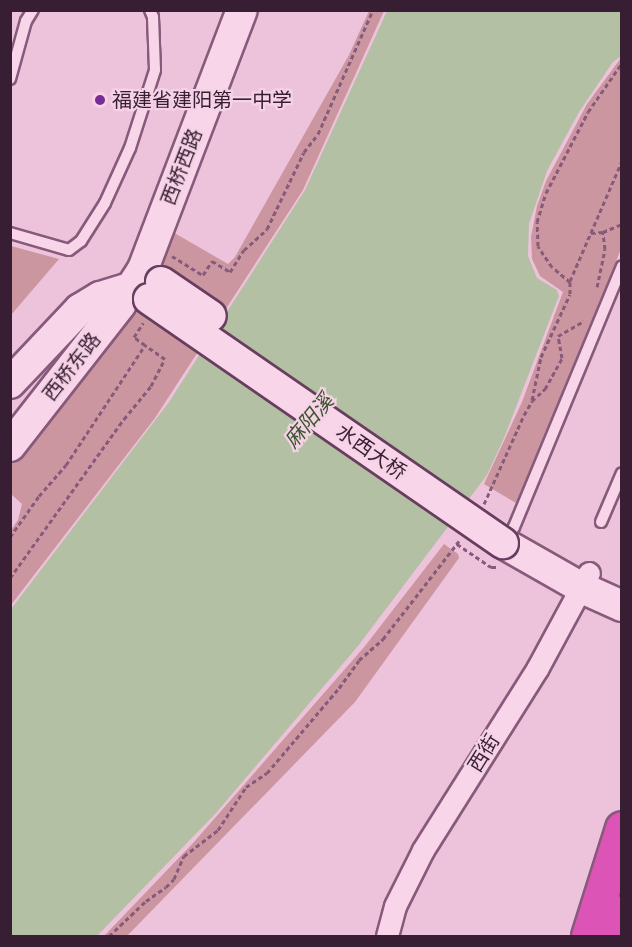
<!DOCTYPE html>
<html>
<head>
<meta charset="utf-8">
<style>
  body { margin:0 }
  #map { position:relative; width:632px; height:947px; overflow:hidden; background:#edc2db; font-family:"Zilla Slab","Noto Sans SC",serif }
  div>[style] { position:absolute }
  [style*='--x'] { left:calc(var(--x)*1px); top:calc(var(--y)*1px); width:calc(var(--w)*1px); rotate:calc(var(--a)*1deg) }
  .green>* { inset:0; background:#cb969f }
  .water>* { inset:0; background:#b4c0a4 }
  .path>* { height:3px; margin-top:-1.5px; transform-origin:0; background:repeating-linear-gradient(90deg,#875a7b 0 4.5px,transparent 0 7.5px) }
  .roads { filter:drop-shadow(2px 0 #875a7b) drop-shadow(-2px 0 #875a7b) drop-shadow(0 2px #875a7b) drop-shadow(0 -2px #875a7b) }
  .lane>* { height:10px; margin:-5px; padding:0 5px; transform-origin:5px; border-radius:5px; background:#f8d5e9 }
  .street>* { height:21px; margin:-10.5px; padding:0 10.5px; transform-origin:10.5px; border-radius:10.5px; background:#f8d5e9 }
  .secondary>* { height:30px; margin:-15px; padding:0 15px; transform-origin:15px; border-radius:15px; background:#f8d5e9 }
  .highway>* { height:33px; margin:-16.5px; padding:0 16.5px; transform-origin:16.5px; border-radius:16.5px; background:#db54b6 }
  .bridges { filter:drop-shadow(2px 0 #683d5f) drop-shadow(-2px 0 #683d5f) drop-shadow(0 2px #683d5f) drop-shadow(0 -2px #683d5f) }
  .secondary-bridge>* { height:30px; margin:-15px; padding:0 15px; transform-origin:15px; border-radius:15px; background:#f8d5e9 }
  .dots>* { width:16px; height:16px; translate:-50% -50%; box-sizing:border-box; border:3px solid #f5d2e6; border-radius:50% }
  span { translate:-50% -50%; white-space:nowrap; text-align:center; line-height:1.15; -webkit-text-stroke:4.5px #f5d2e6; paint-order:stroke }
  .poi-label { font-size:20px; color:#371e32 }
  .left { translate:0 -50%; text-align:left }
  .street-label { font-size:20px; color:#371e32 }
  .water-label { font-size:21px; color:#3b562d; font-style:italic }
  .frame { position:absolute; inset:0; border:12px solid #371e32; pointer-events:none }
</style>
</head>
<body>
<div id="map">
  <div class="green">
    <div style="clip-path:polygon(369px 11px,384px 11px,303px 190px,155px 418px,11px 605px,11px 530px,18px 520px,22px 504px,11px 494px,11px 461px,171px 231px,228px 264px,235px 257px,349px 55px)"></div>
    <div style="clip-path:polygon(621px 58px,621px 249px,516px 503px,484px 484px,522px 402px,563px 292px,540px 276px,532px 259px,531px 237px,537px 206px,546px 181px,587px 104px)"></div>
    <div style="clip-path:polygon(11px 246px,59px 259px,11px 315px,10px 246px)"></div>
    <div style="clip-path:polygon(444px 544px,458px 554px,459px 558px,355px 702px,127px 936px,104px 936px,194px 842px,365px 646px)"></div>
  </div>
  <div class="water">
    <div style="clip-path:polygon(387px 11px,621px 11px,621px 56px,613px 62px,579px 112px,547px 171px,529px 224px,528px 256px,537px 278px,557px 290px,559px 296px,504px 438px,487px 475px,358px 646px,216px 813px,97px 936px,11px 936px,11px 609px,169px 402px,305px 190px)"></div>
  </div>
  <div class="path">
    <div style="--x:591;--y:233;--w:12;--a:-5"></div>
    <div style="--x:172;--y:256;--w:36;--a:32"></div>
    <div style="--x:203;--y:275;--w:17;--a:-57"></div>
    <div style="--x:212;--y:261;--w:21;--a:31"></div>
    <div style="--x:230;--y:272;--w:26;--a:-58"></div>
    <div style="--x:244;--y:250;--w:31;--a:-42"></div>
    <div style="--x:267;--y:229;--w:85;--a:-64.3"></div>
    <div style="--x:304;--y:152;--w:23;--a:-52"></div>
    <div style="--x:318;--y:134;--w:136;--a:-66.1"></div>
    <div style="--x:570;--y:281;--w:131;--a:-66.6"></div>
    <div style="--x:597;--y:287;--w:39;--a:-78"></div>
    <div style="--x:605;--y:249;--w:17;--a:-97"></div>
    <div style="--x:603;--y:232;--w:21;--a:-23"></div>
    <div style="--x:532;--y:400;--w:44;--a:-78.2"></div>
    <div style="--x:541;--y:357;--w:69;--a:-65.3"></div>
    <div style="--x:570;--y:294;--w:12;--a:-90"></div>
    <div style="--x:570;--y:282;--w:23;--a:-140"></div>
    <div style="--x:552;--y:267;--w:25;--a:-124"></div>
    <div style="--x:538;--y:246;--w:24;--a:-92"></div>
    <div style="--x:537;--y:222;--w:30;--a:-73"></div>
    <div style="--x:546;--y:193;--w:91;--a:-62.6"></div>
    <div style="--x:588;--y:112;--w:60;--a:-55.2"></div>
    <div style="--x:484;--y:504;--w:98;--a:-65.8"></div>
    <div style="--x:524;--y:415;--w:16;--a:-60"></div>
    <div style="--x:532;--y:401;--w:18;--a:-43"></div>
    <div style="--x:545;--y:389;--w:35;--a:-61"></div>
    <div style="--x:562;--y:358;--w:22;--a:-100"></div>
    <div style="--x:558;--y:336;--w:30;--a:-30"></div>
    <div style="--x:10;--y:537;--w:50;--a:-54.7"></div>
    <div style="--x:39;--y:496;--w:41;--a:-48.9"></div>
    <div style="--x:66;--y:465;--w:144;--a:-56.6"></div>
    <div style="--x:145;--y:345;--w:14;--a:-144"></div>
    <div style="--x:134;--y:337;--w:17;--a:-57"></div>
    <div style="--x:457;--y:544;--w:41;--a:34.1"></div>
    <div style="--x:491;--y:567;--w:5;--a:0"></div>
    <div style="--x:10;--y:578;--w:196;--a:-54.4"></div>
    <div style="--x:124;--y:419;--w:43;--a:-50.7"></div>
    <div style="--x:151;--y:386;--w:30;--a:-63"></div>
    <div style="--x:165;--y:359;--w:24;--a:-145"></div>
    <div style="--x:109;--y:936;--w:51;--a:-43.4"></div>
    <div style="--x:146;--y:901;--w:24;--a:-35"></div>
    <div style="--x:166;--y:887;--w:11;--a:-45"></div>
    <div style="--x:174;--y:879;--w:25;--a:-67"></div>
    <div style="--x:184;--y:856;--w:43;--a:-37.4"></div>
    <div style="--x:218;--y:830;--w:51;--a:-56.9"></div>
    <div style="--x:246;--y:787;--w:25;--a:-34"></div>
    <div style="--x:267;--y:773;--w:111;--a:-49.7"></div>
    <div style="--x:339;--y:688;--w:34;--a:-54"></div>
    <div style="--x:359;--y:660;--w:32;--a:-41"></div>
    <div style="--x:383;--y:639;--w:124;--a:-52.2"></div>
  </div>
  <div class="roads">
    <div class="lane">
      <div style="--x:10;--y:79;--w:60;--a:-74.6"></div>
      <div style="--x:26;--y:21;--w:13;--a:-58"></div>
      <div style="--x:10;--y:233;--w:61;--a:16.1"></div>
      <div style="--x:69;--y:250;--w:15;--a:-37"></div>
      <div style="--x:81;--y:241;--w:45;--a:-57.7"></div>
      <div style="--x:105;--y:203;--w:60;--a:-65.6"></div>
      <div style="--x:130;--y:148;--w:82;--a:-72.2"></div>
      <div style="--x:155;--y:70;--w:53;--a:-92.2"></div>
      <div style="--x:153;--y:17;--w:8;--a:-113"></div>
      <div style="--x:601;--y:522;--w:53;--a:-66.8"></div>
      <div style="--x:505;--y:542;--w:17;--a:-59"></div>
      <div style="--x:514;--y:527;--w:282;--a:-67.5"></div>
    </div>
    <div class="street">
      <div style="--x:387;--y:936;--w:31;--a:-75"></div>
      <div style="--x:395;--y:906;--w:63;--a:-63.4"></div>
      <div style="--x:423;--y:850;--w:214;--a:-57.8"></div>
      <div style="--x:537;--y:669;--w:109;--a:-61.6"></div>
    </div>
    <div class="secondary">
      <div style="--x:10;--y:383;--w:102;--a:-46.6"></div>
      <div style="--x:80;--y:309;--w:23;--a:-31"></div>
      <div style="--x:100;--y:297;--w:34;--a:-17"></div>
      <div style="--x:10;--y:446;--w:179;--a:-52"></div>
      <div style="--x:120;--y:305;--w:43;--a:-57.4"></div>
      <div style="--x:143;--y:269;--w:277;--a:-69.1"></div>
      <div style="--x:503;--y:543;--w:91;--a:29.7"></div>
      <div style="--x:582;--y:588;--w:44;--a:24.2"></div>
    </div>
    <div class="highway">
      <div style="--x:588;--y:936;--w:113;--a:-72.5"></div>
      <div style="--x:614;--y:936;--w:25;--a:-72"></div>
    </div>
  </div>
  <div class="bridges">
    <div class="secondary-bridge">
      <div style="--x:161;--y:282;--w:60;--a:34.2"></div>
      <div style="--x:149;--y:299;--w:430;--a:34.6"></div>
    </div>
  </div>
  <div class="dots">
    <div style="left:100px;top:100px;background:#762b95"></div>
  </div>
  <div class="poi-label">
    <span class="left" style="left:112px;top:100px">福建省建阳第一中学</span>
  </div>
  <div class="street-label">
    <span style="left:182px;top:167px;rotate:-69deg">西桥西路</span>
    <span style="left:72px;top:367px;rotate:-52deg">西桥东路</span>
    <span style="left:371px;top:452px;rotate:35deg">水西大桥</span>
    <span style="left:484px;top:753px;rotate:-58deg">西街</span>
  </div>
  <div class="water-label">
    <span style="left:309px;top:421px;rotate:-50deg">麻阳溪</span>
  </div>
  <div class="frame"></div>
</div>
</body>
</html>
